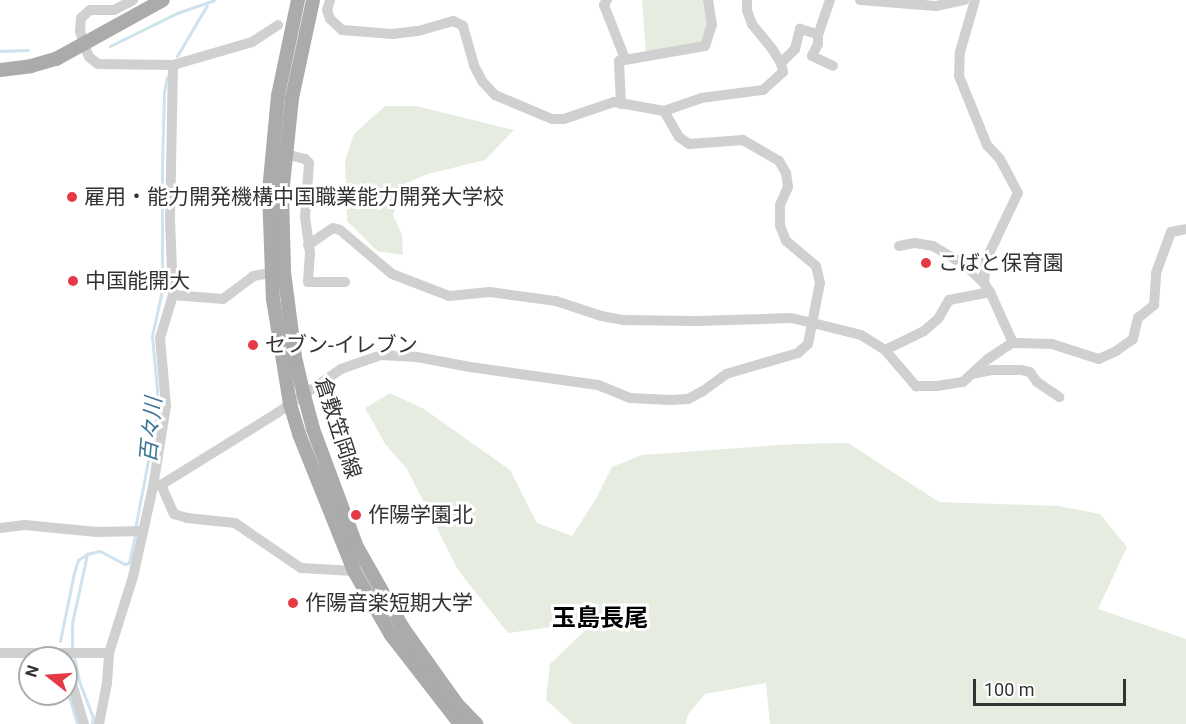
<!DOCTYPE html>
<html>
<head>
<meta charset="utf-8">
<style>
  body { margin:0 }
  #map { position:relative; width:1186px; height:724px; overflow:hidden; background:#fff; font-family:Roboto,"Noto Sans JP",sans-serif }
  div>[style] { position:absolute }
  [style*='--x'] { left:calc(var(--x)*1px); top:calc(var(--y)*1px); width:calc(var(--w)*1px); rotate:calc(var(--a)*1deg) }
  .green>* { inset:0; background:#e6ecdf }
  .stream>* { height:3px; margin:-1.5px; padding:0 1.5px; transform-origin:1.5px; border-radius:1.5px; background:#cfe2ee }
  .minor>* { height:10px; margin:-5px; padding:0 5px; transform-origin:5px; border-radius:5px; background:#d0d0d0 }
  .major>* { height:14px; margin:-7px; padding:0 7px; transform-origin:7px; border-radius:7px; background:#ababab }
  .dots>* { width:16px; height:16px; translate:-50% -50%; box-sizing:border-box; border:3px solid #fff; border-radius:50% }
  span { translate:-50% -50%; white-space:nowrap; text-align:center; line-height:1.15; -webkit-text-stroke:6px #fff; paint-order:stroke }
  .poi-label { font-size:21px; color:#333 }
  .left { translate:0 -50%; text-align:left }
  .street-label { font-size:21px; color:#333 }
  .water-label { font-size:22px; color:#3f7597; font-style:italic }
  .quarter-label { font-size:24px; color:#000; font-weight:700 }
  .north { position:absolute; left:18px; top:646px; width:60px; height:60px; box-sizing:border-box; background:#fff; border:2px solid #adadad; border-radius:50%; rotate:287deg; font-size:16px; font-weight:700; line-height:24px; text-align:center; color:#333 }
  .north::after { content:''; display:block; margin:auto; width:21px; height:27px; background:#e63946; clip-path:polygon(50% 0,100% 100%,50% 72%,0 100%) }
  .scale { position:absolute; left:973px; top:679px; width:153px; height:27px; box-sizing:border-box; border:3px solid #333; border-top:0; padding-left:8px; font-size:18px; line-height:21px; white-space:nowrap; color:#333; -webkit-text-stroke:4px #fff; paint-order:stroke }
</style>
</head>
<body>
<div id="map">
  <div class="green">
    <div style="clip-path:polygon(642px 0,705px 0,708px 27px,702px 43px,646px 52px)"></div>
    <div style="clip-path:polygon(385px 106px,416px 106px,514px 130px,485px 160px,428px 174px,402px 185px,393px 215px,402px 235px,403px 255px,377px 251px,347px 221px,345px 161px,354px 134px)"></div>
    <div style="clip-path:polygon(390px 393px,424px 409px,510px 470px,537px 523px,572px 536px,597px 497px,612px 467px,642px 455px,795px 444px,848px 443px,939px 502px,1058px 506px,1100px 514px,1127px 547px,1098px 609px,1186px 639px,1186px 724px,770px 724px,766px 683px,705px 694px,688px 714px,686px 724px,573px 724px,546px 700px,550px 664px,595px 621px,508px 633px,458px 570px,407px 469px,385px 444px,365px 408px)"></div>
  </div>
  <div class="stream">
    <div style="--x:110;--y:46;--w:75;--a:-26.2"></div>
    <div style="--x:177;--y:13;--w:39;--a:-19"></div>
    <div style="--x:0;--y:51;--w:28;--a:-2"></div>
    <div style="--x:177;--y:56;--w:59;--a:-59.5"></div>
    <div style="--x:135;--y:529;--w:112;--a:-79.2"></div>
    <div style="--x:156;--y:419;--w:30;--a:-88"></div>
    <div style="--x:157;--y:389;--w:53;--a:-95.4"></div>
    <div style="--x:152;--y:336;--w:47;--a:-77.7"></div>
    <div style="--x:162;--y:290;--w:126;--a:-90"></div>
    <div style="--x:162;--y:164;--w:72;--a:-88.4"></div>
    <div style="--x:164;--y:92;--w:15;--a:-79"></div>
    <div style="--x:60;--y:641;--w:69;--a:-78.4"></div>
    <div style="--x:74;--y:573;--w:14;--a:-73"></div>
    <div style="--x:78;--y:560;--w:11;--a:-34"></div>
    <div style="--x:72;--y:651;--w:28;--a:-90"></div>
    <div style="--x:72;--y:623;--w:71;--a:-77.7"></div>
    <div style="--x:87;--y:554;--w:13;--a:-13"></div>
    <div style="--x:100;--y:551;--w:27;--a:28"></div>
    <div style="--x:124;--y:564;--w:5;--a:-11"></div>
    <div style="--x:129;--y:563;--w:29;--a:-78"></div>
    <div style="--x:74;--y:657;--w:25;--a:78"></div>
    <div style="--x:79;--y:681;--w:40;--a:69"></div>
    <div style="--x:93;--y:718;--w:6;--a:99"></div>
    <div style="--x:66;--y:687;--w:39;--a:73"></div>
  </div>
  <div class="minor">
    <div style="--x:133;--y:0;--w:21;--a:152"></div>
    <div style="--x:114;--y:10;--w:24;--a:180"></div>
    <div style="--x:90;--y:10;--w:12;--a:138"></div>
    <div style="--x:81;--y:18;--w:13;--a:94"></div>
    <div style="--x:80;--y:31;--w:15;--a:74"></div>
    <div style="--x:84;--y:45;--w:13;--a:67"></div>
    <div style="--x:89;--y:57;--w:11;--a:38"></div>
    <div style="--x:98;--y:64;--w:75;--a:0.8"></div>
    <div style="--x:173;--y:65;--w:82;--a:-16.2"></div>
    <div style="--x:252;--y:42;--w:31;--a:-33"></div>
    <div style="--x:607;--y:0;--w:6;--a:121"></div>
    <div style="--x:604;--y:5;--w:58;--a:68.7"></div>
    <div style="--x:830;--y:0;--w:36;--a:109"></div>
    <div style="--x:818;--y:34;--w:10;--a:90"></div>
    <div style="--x:818;--y:44;--w:13;--a:117"></div>
    <div style="--x:812;--y:56;--w:23;--a:25"></div>
    <div style="--x:860;--y:0;--w:76;--a:4.5"></div>
    <div style="--x:936;--y:6;--w:29;--a:-12"></div>
    <div style="--x:781;--y:63;--w:20;--a:-45"></div>
    <div style="--x:795;--y:49;--w:21;--a:-76"></div>
    <div style="--x:800;--y:29;--w:19;--a:16"></div>
    <div style="--x:621;--y:104;--w:43;--a:-92.7"></div>
    <div style="--x:619;--y:61;--w:87;--a:-9.9"></div>
    <div style="--x:705;--y:46;--w:22;--a:-72"></div>
    <div style="--x:712;--y:25;--w:25;--a:-99"></div>
    <div style="--x:664;--y:111;--w:39;--a:-19"></div>
    <div style="--x:701;--y:98;--w:63;--a:-7.4"></div>
    <div style="--x:763;--y:90;--w:27;--a:-42"></div>
    <div style="--x:783;--y:72;--w:9;--a:-103"></div>
    <div style="--x:781;--y:63;--w:15;--a:-122"></div>
    <div style="--x:773;--y:50;--w:33;--a:-129"></div>
    <div style="--x:752;--y:24;--w:15;--a:-110"></div>
    <div style="--x:747;--y:10;--w:10;--a:-90"></div>
    <div style="--x:285;--y:154;--w:21;--a:14"></div>
    <div style="--x:305;--y:159;--w:6;--a:45"></div>
    <div style="--x:309;--y:163;--w:54;--a:94.2"></div>
    <div style="--x:305;--y:217;--w:36;--a:82"></div>
    <div style="--x:310;--y:253;--w:29;--a:94"></div>
    <div style="--x:308;--y:282;--w:37;--a:0"></div>
    <div style="--x:308;--y:245;--w:30;--a:-34"></div>
    <div style="--x:333;--y:228;--w:7;--a:16"></div>
    <div style="--x:340;--y:230;--w:68;--a:40.2"></div>
    <div style="--x:392;--y:274;--w:61;--a:21.1"></div>
    <div style="--x:449;--y:296;--w:41;--a:-5.6"></div>
    <div style="--x:490;--y:292;--w:67;--a:7.8"></div>
    <div style="--x:556;--y:301;--w:47;--a:18.4"></div>
    <div style="--x:601;--y:316;--w:22;--a:10"></div>
    <div style="--x:623;--y:320;--w:74;--a:0.8"></div>
    <div style="--x:697;--y:321;--w:94;--a:-1.8"></div>
    <div style="--x:791;--y:318;--w:23;--a:13"></div>
    <div style="--x:813;--y:323;--w:49;--a:14"></div>
    <div style="--x:861;--y:335;--w:28;--a:32"></div>
    <div style="--x:885;--y:350;--w:48;--a:49.3"></div>
    <div style="--x:916;--y:386;--w:21;--a:0"></div>
    <div style="--x:937;--y:386;--w:26;--a:-9"></div>
    <div style="--x:963;--y:382;--w:34;--a:-43"></div>
    <div style="--x:988;--y:359;--w:29;--a:-34"></div>
    <div style="--x:1012;--y:343;--w:40;--a:1.4"></div>
    <div style="--x:1052;--y:344;--w:49;--a:17.7"></div>
    <div style="--x:1099;--y:359;--w:19;--a:-25"></div>
    <div style="--x:1116;--y:351;--w:21;--a:-35"></div>
    <div style="--x:1133;--y:339;--w:22;--a:-77"></div>
    <div style="--x:1138;--y:318;--w:21;--a:-39"></div>
    <div style="--x:1154;--y:305;--w:32;--a:-86"></div>
    <div style="--x:1156;--y:273;--w:44;--a:-69.9"></div>
    <div style="--x:1171;--y:232;--w:15;--a:-11"></div>
    <div style="--x:899;--y:246;--w:16;--a:-11"></div>
    <div style="--x:915;--y:243;--w:18;--a:9"></div>
    <div style="--x:933;--y:246;--w:37;--a:31"></div>
    <div style="--x:965;--y:265;--w:26;--a:43"></div>
    <div style="--x:990;--y:292;--w:56;--a:65.7"></div>
    <div style="--x:173;--y:295;--w:50;--a:4.6"></div>
    <div style="--x:223;--y:299;--w:38;--a:-37"></div>
    <div style="--x:253;--y:276;--w:17;--a:-10"></div>
    <div style="--x:885;--y:350;--w:43;--a:-26"></div>
    <div style="--x:924;--y:331;--w:18;--a:-41"></div>
    <div style="--x:938;--y:319;--w:22;--a:-60"></div>
    <div style="--x:949;--y:300;--w:42;--a:-11"></div>
    <div style="--x:990;--y:292;--w:11;--a:-124"></div>
    <div style="--x:984;--y:283;--w:23;--a:-85"></div>
    <div style="--x:986;--y:260;--w:74;--a:-64.5"></div>
    <div style="--x:1018;--y:193;--w:38;--a:-118"></div>
    <div style="--x:1000;--y:159;--w:19;--a:-133"></div>
    <div style="--x:987;--y:145;--w:74;--a:-112.1"></div>
    <div style="--x:959;--y:76;--w:24;--a:-88"></div>
    <div style="--x:960;--y:52;--w:54;--a:-73.9"></div>
    <div style="--x:972;--y:374;--w:20;--a:-11"></div>
    <div style="--x:992;--y:370;--w:29;--a:0"></div>
    <div style="--x:1021;--y:370;--w:9;--a:13"></div>
    <div style="--x:1030;--y:372;--w:12;--a:55"></div>
    <div style="--x:1037;--y:382;--w:27;--a:34"></div>
    <div style="--x:161;--y:485;--w:32;--a:66"></div>
    <div style="--x:174;--y:514;--w:14;--a:17"></div>
    <div style="--x:187;--y:518;--w:48;--a:5.9"></div>
    <div style="--x:235;--y:523;--w:80;--a:34.3"></div>
    <div style="--x:301;--y:568;--w:53;--a:3.2"></div>
    <div style="--x:153;--y:487;--w:8;--a:-14"></div>
    <div style="--x:161;--y:485;--w:137;--a:-31.8"></div>
    <div style="--x:277;--y:413;--w:78;--a:-34.5"></div>
    <div style="--x:341;--y:369;--w:42;--a:-19.3"></div>
    <div style="--x:381;--y:355;--w:36;--a:3"></div>
    <div style="--x:417;--y:357;--w:54;--a:10.7"></div>
    <div style="--x:470;--y:367;--w:129;--a:8"></div>
    <div style="--x:598;--y:385;--w:35;--a:22"></div>
    <div style="--x:630;--y:398;--w:40;--a:2.9"></div>
    <div style="--x:670;--y:400;--w:18;--a:-3"></div>
    <div style="--x:688;--y:399;--w:17;--a:-28"></div>
    <div style="--x:703;--y:391;--w:29;--a:-36"></div>
    <div style="--x:726;--y:374;--w:75;--a:-16.3"></div>
    <div style="--x:798;--y:353;--w:13;--a:-42"></div>
    <div style="--x:808;--y:344;--w:62;--a:-78.9"></div>
    <div style="--x:820;--y:283;--w:17;--a:-103"></div>
    <div style="--x:816;--y:266;--w:39;--a:-140"></div>
    <div style="--x:786;--y:241;--w:17;--a:-111"></div>
    <div style="--x:780;--y:225;--w:20;--a:-90"></div>
    <div style="--x:780;--y:205;--w:20;--a:-66"></div>
    <div style="--x:788;--y:187;--w:14;--a:-98"></div>
    <div style="--x:786;--y:173;--w:14;--a:-120"></div>
    <div style="--x:779;--y:161;--w:42;--a:-149.7"></div>
    <div style="--x:743;--y:140;--w:54;--a:175.8"></div>
    <div style="--x:689;--y:144;--w:12;--a:-145"></div>
    <div style="--x:679;--y:137;--w:30;--a:-120"></div>
    <div style="--x:664;--y:111;--w:51;--a:-169.8"></div>
    <div style="--x:614;--y:102;--w:53;--a:161.2"></div>
    <div style="--x:564;--y:119;--w:12;--a:180"></div>
    <div style="--x:552;--y:119;--w:62;--a:-157.2"></div>
    <div style="--x:495;--y:95;--w:19;--a:-133"></div>
    <div style="--x:482;--y:81;--w:18;--a:-117"></div>
    <div style="--x:474;--y:65;--w:41;--a:-105.8"></div>
    <div style="--x:463;--y:26;--w:11;--a:-153"></div>
    <div style="--x:453;--y:21;--w:37;--a:164"></div>
    <div style="--x:417;--y:31;--w:25;--a:173"></div>
    <div style="--x:392;--y:34;--w:50;--a:-175.4"></div>
    <div style="--x:342;--y:30;--w:16;--a:-137"></div>
    <div style="--x:330;--y:19;--w:9;--a:-108"></div>
    <div style="--x:327;--y:10;--w:10;--a:-73"></div>
    <div style="--x:0;--y:528;--w:25;--a:-7"></div>
    <div style="--x:25;--y:525;--w:72;--a:5.6"></div>
    <div style="--x:97;--y:532;--w:46;--a:-1.2"></div>
    <div style="--x:0;--y:653;--w:109;--a:0"></div>
    <div style="--x:67;--y:654;--w:9;--a:96"></div>
    <div style="--x:66;--y:663;--w:64;--a:73.6"></div>
    <div style="--x:99;--y:724;--w:42;--a:-79"></div>
    <div style="--x:107;--y:683;--w:30;--a:-86"></div>
    <div style="--x:109;--y:653;--w:80;--a:-72.5"></div>
    <div style="--x:133;--y:577;--w:92;--a:-77.5"></div>
    <div style="--x:153;--y:487;--w:82;--a:-80.9"></div>
    <div style="--x:166;--y:406;--w:68;--a:-95"></div>
    <div style="--x:160;--y:338;--w:45;--a:-73.2"></div>
    <div style="--x:173;--y:295;--w:74;--a:-92.3"></div>
    <div style="--x:170;--y:221;--w:156;--a:-88.9"></div>
  </div>
  <div class="major">
    <div style="--x:298;--y:0;--w:98;--a:101.8"></div>
    <div style="--x:278;--y:96;--w:96;--a:95.4"></div>
    <div style="--x:269;--y:192;--w:107;--a:87.9"></div>
    <div style="--x:273;--y:299;--w:106;--a:80.8"></div>
    <div style="--x:290;--y:404;--w:31;--a:73"></div>
    <div style="--x:299;--y:434;--w:148;--a:68.1"></div>
    <div style="--x:354;--y:571;--w:74;--a:60"></div>
    <div style="--x:391;--y:635;--w:113;--a:52.2"></div>
    <div style="--x:313;--y:0;--w:100;--a:102.1"></div>
    <div style="--x:292;--y:98;--w:97;--a:95.9"></div>
    <div style="--x:282;--y:194;--w:78;--a:88.5"></div>
    <div style="--x:284;--y:272;--w:86;--a:82.6"></div>
    <div style="--x:295;--y:357;--w:39;--a:77"></div>
    <div style="--x:304;--y:395;--w:35;--a:75"></div>
    <div style="--x:313;--y:429;--w:126;--a:69.6"></div>
    <div style="--x:357;--y:547;--w:93;--a:60.4"></div>
    <div style="--x:403;--y:628;--w:93;--a:54.6"></div>
    <div style="--x:457;--y:704;--w:28;--a:46"></div>
    <div style="--x:0;--y:70;--w:31;--a:-7"></div>
    <div style="--x:31;--y:66;--w:26;--a:-16"></div>
    <div style="--x:56;--y:59;--w:122;--a:-28.9"></div>
  </div>
  <div class="dots">
    <div style="left:72px;top:197px;background:#e63946"></div>
    <div style="left:926px;top:263px;background:#e63946"></div>
    <div style="left:73px;top:281px;background:#e63946"></div>
    <div style="left:253px;top:345px;background:#e63946"></div>
    <div style="left:356px;top:515px;background:#e63946"></div>
    <div style="left:293px;top:603px;background:#e63946"></div>
  </div>
  <div class="poi-label">
    <span class="left" style="left:84px;top:197px">雇用・能力開発機構中国職業能力開発大学校</span>
    <span class="left" style="left:938px;top:263px">こばと保育園</span>
    <span class="left" style="left:85px;top:281px">中国能開大</span>
    <span class="left" style="left:265px;top:345px">セブン-イレブン</span>
    <span class="left" style="left:368px;top:515px">作陽学園北</span>
    <span class="left" style="left:305px;top:603px">作陽音楽短期大学</span>
  </div>
  <div class="street-label">
    <span style="left:338px;top:428px;rotate:72deg">倉敷笠岡線</span>
  </div>
  <div class="water-label">
    <span style="left:151px;top:430px;rotate:-85deg">百々川</span>
  </div>
  <div class="quarter-label">
    <span style="left:600px;top:619px">玉島長尾</span>
  </div>
  <div class="north">N</div>
  <div class="scale">100 m</div>
</div>
</body>
</html>
